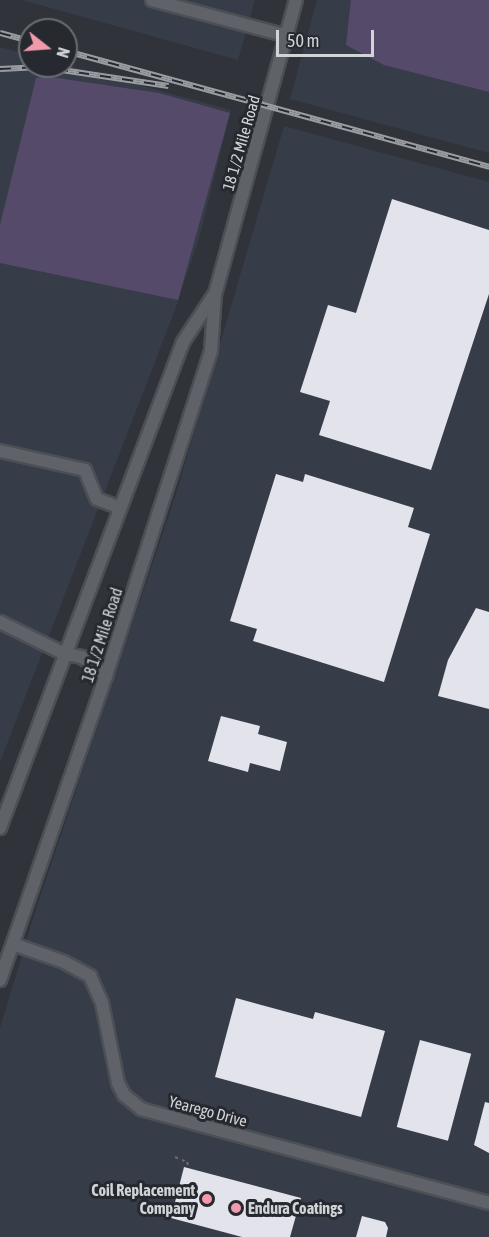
<!DOCTYPE html>
<html>
<head>
<meta charset="utf-8">
<style>
  body { margin:0 }
  #map { position:relative; width:489px; height:1237px; overflow:hidden; background:#303339; font-family:"Asap Condensed",sans-serif }
  div>[style] { position:absolute }
  [style*='--x'] { left:calc(var(--x)*1px); top:calc(var(--y)*1px); width:calc(var(--w)*1px); rotate:calc(var(--a)*1deg) }
  .built>* { inset:0; background:#363d48 }
  .green>* { inset:0; background:#564a6a }
  .building>* { inset:0; background:#e2e3eb; transform-origin:0 0 }
  .path>* { height:2px; margin-top:-1px; transform-origin:0; background:repeating-linear-gradient(90deg,#696c71 0 3px,transparent 0 7.5px) }
  .roads { filter:drop-shadow(2px 0 #4c4f53) drop-shadow(-2px 0 #4c4f53) drop-shadow(0 2px #4c4f53) drop-shadow(0 -2px #4c4f53) }
  .minor>* { height:12px; margin:-6px; padding:0 6px; transform-origin:6px; border-radius:6px; background:#5f6369 }
  .rail>* { height:6px; margin-top:-3px; transform-origin:0; background:repeating-linear-gradient(90deg,#26292f 0 11px,#9a9da1 0 22px); box-sizing:border-box; border-block:2px solid #9a9da1 }
  .dots>* { width:16px; height:16px; translate:-50% -50%; box-sizing:border-box; border:3px solid #26292f; border-radius:50% }
  span { translate:-50% -50%; white-space:nowrap; text-align:center; line-height:1.15; -webkit-text-stroke:6px #26292f; paint-order:stroke }
  .street-label { font-size:16px; color:#d1d4d7 }
  .poi-label { font-size:16px; color:#d1d4d7; font-weight:700 }
  .right { translate:-100% -50%; text-align:right }
  .left { translate:0 -50%; text-align:left }
  .north { position:absolute; left:18px; top:18px; width:60px; height:60px; box-sizing:border-box; background:#26292f; border:2px solid #6a6d72; border-radius:50%; rotate:107deg; font-size:16px; font-weight:700; line-height:24px; text-align:center; color:#d1d4d7 }
  .north::after { content:''; display:block; margin:auto; width:21px; height:27px; background:#f29aac; clip-path:polygon(50% 0,100% 100%,50% 72%,0 100%) }
  .scale { position:absolute; left:276px; top:30px; width:98px; height:27px; box-sizing:border-box; border:3px solid #d1d4d7; border-top:0; padding-left:8px; font-size:18px; line-height:21px; white-space:nowrap; color:#d1d4d7; -webkit-text-stroke:4px #26292f; paint-order:stroke }
</style>
</head>
<body>
<div id="map">
  <div class="built">
    <div style="clip-path:polygon(22px 0,255px 0,238px 60px)"></div>
    <div style="clip-path:polygon(317px 0,489px 0,489px 153px,290px 99px)"></div>
    <div style="clip-path:polygon(0 47px,30px 55px,30px 66px,66px 65px,231px 110px,199px 238px,175px 310px,0 762px)"></div>
    <div style="clip-path:polygon(284px 126px,489px 182px,489px 1237px,0 1237px,0 1028px,36px 909px,175px 497px)"></div>
  </div>
  <div class="green">
    <div style="clip-path:polygon(351px 0,489px 0,489px 92px,384px 65px,346px 45px)"></div>
    <div style="clip-path:polygon(44px 76px,159px 93px,230px 113px,178px 300px,0 263px,0 225px,36px 78px)"></div>
  </div>
  <div class="building">
    <div style="clip-path:polygon(392px 199px,489px 230px,489px 294px,431px 470px,319px 435px,330px 401px,300px 392px,328px 305px,356px 313px)"></div>
    <div style="clip-path:polygon(276px 474px,303px 482px,305px 474px,414px 508px,408px 527px,430px 534px,384px 682px,253px 641px,257px 629px,230px 621px)"></div>
    <div style="clip-path:polygon(476px 608px,489px 612px,489px 709px,438px 696px,448px 660px)"></div>
    <div style="clip-path:polygon(221px 716px,260px 726px,258px 734px,287px 742px,280px 771px,250px 763px,248px 772px,208px 761px)"></div>
    <div style="clip-path:polygon(236px 998px,313px 1019px,315px 1012px,385px 1031px,361px 1117px,215px 1077px)"></div>
    <div style="left:420px;top:1040px;width:53px;height:90px;rotate:15deg"></div>
    <div style="clip-path:polygon(485px 1102px,489px 1103px,489px 1153px,474px 1145px)"></div>
    <div style="clip-path:polygon(184px 1167px,301px 1198px,290px 1237px,242px 1237px,171px 1218px)"></div>
    <div style="clip-path:polygon(362px 1216px,385px 1222px,388px 1228px,386px 1237px,356px 1237px)"></div>
  </div>
  <div class="path">
    <div style="--x:175;--y:1157;--w:13;--a:23"></div>
    <div style="--x:187;--y:1162;--w:6;--a:72"></div>
  </div>
  <div class="roads">
    <div class="minor">
      <div style="--x:152;--y:0;--w:140;--a:14.9"></div>
      <div style="--x:0;--y:451;--w:87;--a:12.6"></div>
      <div style="--x:85;--y:470;--w:31;--a:68"></div>
      <div style="--x:97;--y:499;--w:25;--a:21"></div>
      <div style="--x:0;--y:622;--w:72;--a:26.2"></div>
      <div style="--x:65;--y:654;--w:17;--a:10"></div>
      <div style="--x:82;--y:657;--w:31;--a:38"></div>
      <div style="--x:0;--y:828;--w:519;--a:-69.37"></div>
      <div style="--x:183;--y:342;--w:56;--a:-56.6"></div>
      <div style="--x:13;--y:944;--w:54;--a:19.4"></div>
      <div style="--x:64;--y:962;--w:30;--a:28"></div>
      <div style="--x:90;--y:976;--w:30;--a:66"></div>
      <div style="--x:102;--y:1003;--w:82;--a:78.7"></div>
      <div style="--x:118;--y:1083;--w:13;--a:63"></div>
      <div style="--x:124;--y:1095;--w:22;--a:39"></div>
      <div style="--x:141;--y:1109;--w:360;--a:15.1"></div>
      <div style="--x:0;--y:980;--w:322;--a:-70.8"></div>
      <div style="--x:106;--y:676;--w:342;--a:-72.1"></div>
      <div style="--x:211;--y:351;--w:57;--a:-86"></div>
      <div style="--x:215;--y:294;--w:305;--a:-74.6"></div>
    </div>
  </div>
  <div class="rail">
    <div style="--x:0;--y:33;--w:31;--a:15"></div>
    <div style="--x:66;--y:51;--w:439;--a:15.3"></div>
    <div style="--x:35;--y:66;--w:135;--a:8.5"></div>
    <div style="--x:0;--y:69;--w:41;--a:-2.8"></div>
  </div>
  <div class="dots">
    <div style="left:207px;top:1199px;background:#f29aac"></div>
    <div style="left:236px;top:1208px;background:#f29aac"></div>
  </div>
  <div class="street-label">
    <span style="left:241px;top:143px;rotate:-74deg">18 1/2 Mile Road</span>
    <span style="left:102px;top:635px;rotate:-72deg">18 1/2 Mile Road</span>
    <span style="left:208px;top:1111px;rotate:15deg">Yearego Drive</span>
  </div>
  <div class="poi-label">
    <span class="right" style="left:195px;top:1199px">Coil Replacement<br>Company</span>
    <span class="left" style="left:248px;top:1208px">Endura Coatings</span>
  </div>
  <div class="north">N</div>
  <div class="scale">50 m</div>
</div>
</body>
</html>
